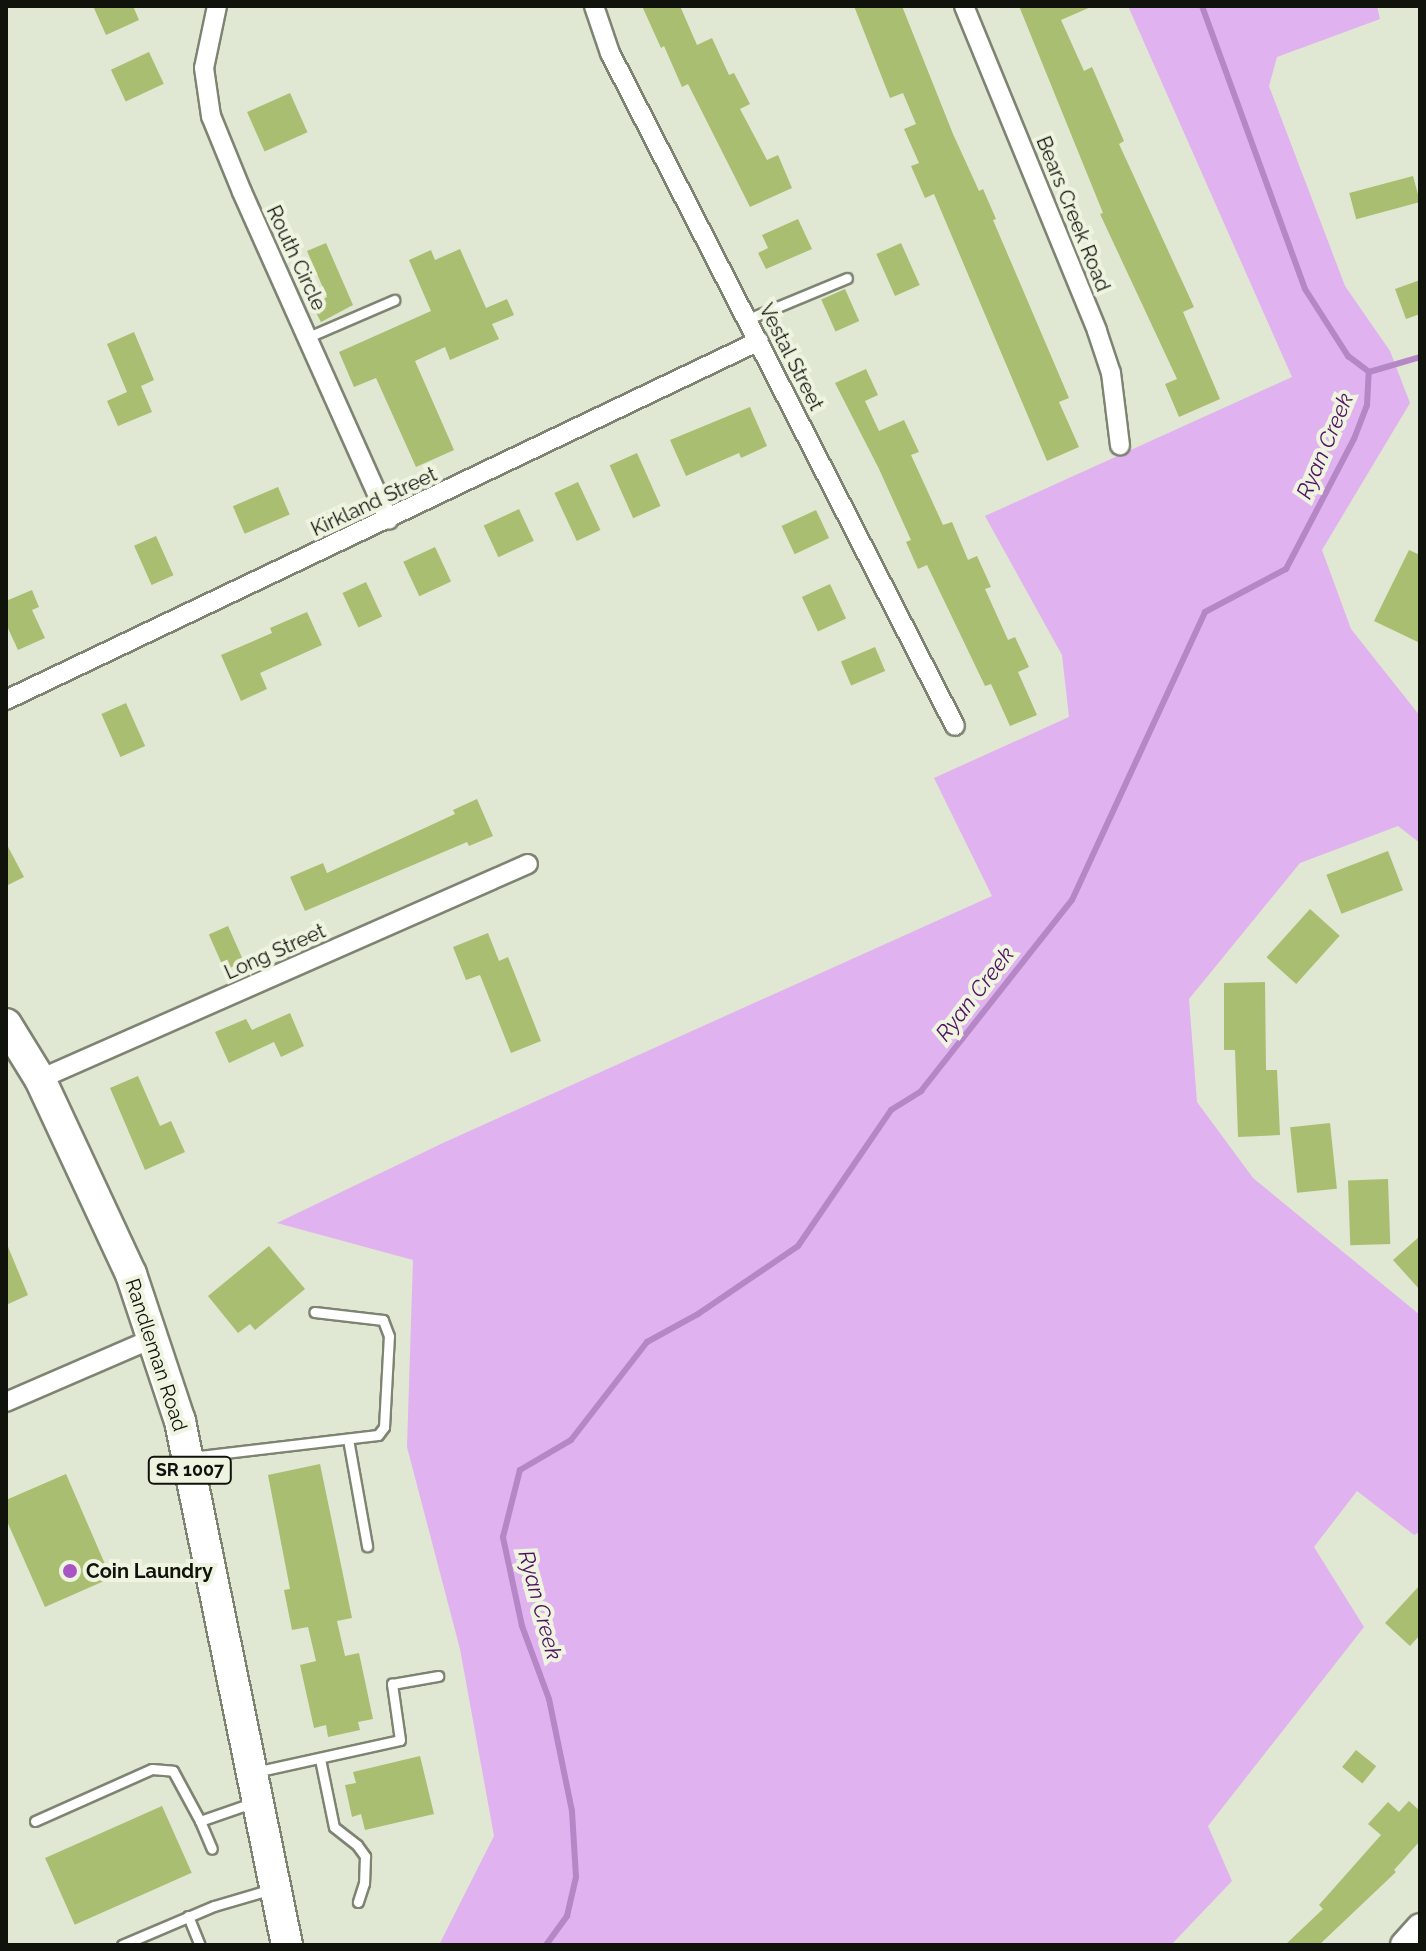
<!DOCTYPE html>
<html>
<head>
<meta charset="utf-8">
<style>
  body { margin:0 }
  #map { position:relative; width:1426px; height:1951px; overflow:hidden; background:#e0e7d2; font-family:Raleway,sans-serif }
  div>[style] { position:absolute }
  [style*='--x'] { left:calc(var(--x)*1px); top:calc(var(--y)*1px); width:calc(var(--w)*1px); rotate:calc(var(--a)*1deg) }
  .green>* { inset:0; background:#e0b2ef }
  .stream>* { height:6px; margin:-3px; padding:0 3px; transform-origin:3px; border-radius:3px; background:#b687c6 }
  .building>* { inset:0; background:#aabe71; transform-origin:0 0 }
  .roads { filter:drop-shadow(2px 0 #7e8472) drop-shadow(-2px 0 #7e8472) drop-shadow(0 2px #7e8472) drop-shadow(0 -2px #7e8472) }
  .service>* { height:9px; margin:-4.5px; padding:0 4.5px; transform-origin:4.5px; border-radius:4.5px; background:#fff }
  .minor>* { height:18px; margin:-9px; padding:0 9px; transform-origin:9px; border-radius:9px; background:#fff }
  .secondary>* { height:26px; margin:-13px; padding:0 13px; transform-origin:13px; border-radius:13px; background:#fff }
  .primary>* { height:30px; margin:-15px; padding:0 15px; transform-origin:15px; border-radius:15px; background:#fff }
  .dots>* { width:22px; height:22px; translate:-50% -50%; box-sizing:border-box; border:4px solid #eef4e0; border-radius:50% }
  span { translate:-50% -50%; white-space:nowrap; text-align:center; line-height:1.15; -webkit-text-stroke:8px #eef4e0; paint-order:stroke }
  .shield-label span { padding:2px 6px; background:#eef4e0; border:2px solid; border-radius:6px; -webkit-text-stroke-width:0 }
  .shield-label { font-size:18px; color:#10120c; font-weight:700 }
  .street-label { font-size:20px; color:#10120c }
  .poi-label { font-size:20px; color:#10120c; font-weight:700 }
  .left { translate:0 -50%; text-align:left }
  .water-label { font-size:22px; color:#4f1260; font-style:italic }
  .frame { position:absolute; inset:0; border:8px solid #10120c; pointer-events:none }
</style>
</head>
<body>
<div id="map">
  <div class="green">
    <div style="clip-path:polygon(1128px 6px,1377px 6px,1380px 19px,1277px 57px,1269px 86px,1345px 286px,1390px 351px,1410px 403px,1322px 550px,1351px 629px,1420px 716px,1420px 843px,1398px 826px,1300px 863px,1189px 999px,1197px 1102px,1253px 1178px,1420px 1315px,1420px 1532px,1414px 1535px,1357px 1491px,1314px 1547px,1364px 1627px,1208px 1826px,1232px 1881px,1171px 1945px,439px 1945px,494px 1836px,460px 1649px,407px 1447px,413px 1260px,277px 1223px,443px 1143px,992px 896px,934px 778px,1069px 717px,1062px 655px,985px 516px,1292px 377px)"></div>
  </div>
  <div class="stream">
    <div style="--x:1202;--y:6;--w:301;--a:70"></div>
    <div style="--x:1305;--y:289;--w:80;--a:57.3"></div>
    <div style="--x:1348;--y:356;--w:26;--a:37"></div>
    <div style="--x:1369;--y:372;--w:53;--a:-16.4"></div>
    <div style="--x:546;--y:1945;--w:36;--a:-54"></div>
    <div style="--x:567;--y:1916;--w:40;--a:-77"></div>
    <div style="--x:576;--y:1877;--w:66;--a:-93.5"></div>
    <div style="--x:572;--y:1811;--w:114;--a:-101.6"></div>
    <div style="--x:549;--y:1699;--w:78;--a:-110.3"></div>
    <div style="--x:522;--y:1626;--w:91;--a:-102.1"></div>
    <div style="--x:503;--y:1537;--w:69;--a:-75.8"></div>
    <div style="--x:520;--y:1470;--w:59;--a:-30.5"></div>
    <div style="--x:571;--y:1440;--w:124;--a:-52.2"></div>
    <div style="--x:647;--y:1342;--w:58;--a:-28.8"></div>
    <div style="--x:698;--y:1314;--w:121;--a:-34.2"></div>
    <div style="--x:798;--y:1246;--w:165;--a:-55.6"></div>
    <div style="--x:891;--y:1110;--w:36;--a:-32"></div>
    <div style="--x:921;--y:1091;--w:243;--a:-51.7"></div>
    <div style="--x:1072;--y:900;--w:317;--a:-65.2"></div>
    <div style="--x:1205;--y:612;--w:92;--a:-28"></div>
    <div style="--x:1286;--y:569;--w:147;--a:-62.4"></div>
    <div style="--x:1354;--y:439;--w:36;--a:-69"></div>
    <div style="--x:1367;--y:405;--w:33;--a:-87"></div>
  </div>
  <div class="building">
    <div style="clip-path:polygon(93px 6px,133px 6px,139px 20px,106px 35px)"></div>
    <div style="clip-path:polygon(642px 6px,680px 6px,697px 45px,712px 38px,729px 75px,734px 73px,750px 104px,740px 109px,767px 160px,778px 155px,792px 188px,750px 207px,688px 84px,682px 87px,664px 46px,661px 48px)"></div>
    <div style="clip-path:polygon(854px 6px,902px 6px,953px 134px,979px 191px,983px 189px,996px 219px,993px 220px,1069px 398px,1059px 402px,1079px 447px,1047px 461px,934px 194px,925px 198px,911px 166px,919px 163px,904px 129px,916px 124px,903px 93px,890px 98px)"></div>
    <div style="clip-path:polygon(1019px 6px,1093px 6px,1061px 20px,1084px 71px,1092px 67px,1124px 141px,1119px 144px,1194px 307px,1183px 312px,1220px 399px,1179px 417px,1165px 384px,1177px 379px,1100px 214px,1103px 213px)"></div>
    <div style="left:149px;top:52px;width:35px;height:42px;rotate:65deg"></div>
    <div style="left:290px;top:93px;width:43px;height:47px;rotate:66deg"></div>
    <div style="left:1413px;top:176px;width:27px;height:66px;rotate:75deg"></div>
    <div style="clip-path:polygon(798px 219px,812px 249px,766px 269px,758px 253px,768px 248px,762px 235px)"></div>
    <div style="clip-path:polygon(326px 243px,353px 305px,321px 322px,312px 305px,327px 297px,307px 251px)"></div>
    <div style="left:901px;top:243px;width:46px;height:27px;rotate:66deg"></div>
    <div style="clip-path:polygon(460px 249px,486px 308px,507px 299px,514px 315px,492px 324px,499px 339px,450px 360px,445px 347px,415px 361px,454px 450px,416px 467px,376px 378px,354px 387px,339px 352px,431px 311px,409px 260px,431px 250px,435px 260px)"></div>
    <div style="clip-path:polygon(1420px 280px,1420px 314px,1406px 319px,1395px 289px)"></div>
    <div style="left:845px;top:289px;width:35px;height:26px;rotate:66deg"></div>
    <div style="clip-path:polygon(134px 332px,154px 380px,141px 386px,152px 412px,118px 426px,107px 401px,127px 392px,107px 344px)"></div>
    <div style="clip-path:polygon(866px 369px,878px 395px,865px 401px,879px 431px,904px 420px,919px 452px,911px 455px,943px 525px,952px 522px,968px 560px,977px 556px,991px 587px,985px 589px,1008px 640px,1015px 637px,1029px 667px,1018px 672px,1037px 715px,1010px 726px,991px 684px,985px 686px,927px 565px,918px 569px,906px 542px,911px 540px,879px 469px,835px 383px)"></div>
    <div style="clip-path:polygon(750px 407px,767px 446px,741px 458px,739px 453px,686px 476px,670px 440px)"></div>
    <div style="left:637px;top:453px;width:58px;height:30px;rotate:66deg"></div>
    <div style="left:578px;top:482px;width:53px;height:26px;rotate:65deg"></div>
    <div style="left:278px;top:487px;width:30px;height:49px;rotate:67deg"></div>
    <div style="left:519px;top:509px;width:35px;height:39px;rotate:65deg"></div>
    <div style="left:816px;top:510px;width:31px;height:38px;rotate:65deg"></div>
    <div style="left:156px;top:536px;width:43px;height:24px;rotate:66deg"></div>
    <div style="left:435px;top:547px;width:38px;height:35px;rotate:65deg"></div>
    <div style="clip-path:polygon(1409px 550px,1420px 555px,1420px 643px,1374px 621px)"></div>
    <div style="left:366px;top:582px;width:38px;height:26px;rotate:65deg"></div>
    <div style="left:830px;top:584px;width:38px;height:31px;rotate:65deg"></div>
    <div style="clip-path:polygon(32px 590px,39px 607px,32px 610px,45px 638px,18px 650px,6px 624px,6px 601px)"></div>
    <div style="clip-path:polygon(307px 612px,322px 645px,260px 673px,267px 689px,241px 701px,221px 655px,272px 633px,270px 628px)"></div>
    <div style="left:875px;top:647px;width:26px;height:37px;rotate:67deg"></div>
    <div style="left:126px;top:703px;width:47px;height:27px;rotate:66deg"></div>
    <div style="clip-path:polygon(477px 799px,493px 836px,469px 846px,467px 842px,305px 911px,290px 877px,323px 863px,327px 873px,455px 814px,453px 810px)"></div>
    <div style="clip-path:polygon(6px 843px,24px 877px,6px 886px)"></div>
    <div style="left:1388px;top:851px;width:42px;height:66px;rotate:69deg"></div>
    <div style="left:1310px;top:909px;width:40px;height:65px;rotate:42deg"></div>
    <div style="left:228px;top:926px;width:39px;height:21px;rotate:66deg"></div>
    <div style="clip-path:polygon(488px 933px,499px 961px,508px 957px,541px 1041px,511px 1053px,480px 975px,466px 980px,453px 947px)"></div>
    <div style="clip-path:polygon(1265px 982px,1266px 1070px,1277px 1070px,1280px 1135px,1238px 1137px,1235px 1050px,1224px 1050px,1224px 983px)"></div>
    <div style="clip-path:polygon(290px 1013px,304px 1046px,281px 1057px,274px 1042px,229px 1063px,215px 1032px,246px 1019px,252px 1030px)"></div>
    <div style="clip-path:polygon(138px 1076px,160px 1126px,171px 1121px,185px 1152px,145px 1170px,110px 1088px)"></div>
    <div style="left:1330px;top:1123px;width:66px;height:40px;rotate:84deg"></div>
    <div style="left:1388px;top:1179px;width:65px;height:40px;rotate:88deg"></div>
    <div style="clip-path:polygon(1420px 1236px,1420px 1290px,1393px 1260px)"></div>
    <div style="clip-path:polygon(6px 1242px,28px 1295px,6px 1305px)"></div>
    <div style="clip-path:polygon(269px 1246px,305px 1289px,255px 1330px,250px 1324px,238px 1333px,208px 1296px)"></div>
    <div style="clip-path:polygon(320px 1464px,352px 1618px,337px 1621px,345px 1656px,359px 1653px,373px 1719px,358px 1722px,360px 1730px,328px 1737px,326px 1725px,314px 1728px,300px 1665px,316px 1661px,308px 1627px,292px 1630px,284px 1590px,290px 1589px,268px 1475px)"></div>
    <div style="clip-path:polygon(66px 1474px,111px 1578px,45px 1607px,6px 1519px,6px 1500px)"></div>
    <div style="clip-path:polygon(1420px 1585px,1420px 1635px,1410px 1646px,1385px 1623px)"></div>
    <div style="left:1356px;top:1750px;width:26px;height:22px;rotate:39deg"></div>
    <div style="clip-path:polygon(420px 1756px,434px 1814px,365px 1830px,361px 1814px,352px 1817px,345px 1785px,356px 1783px,353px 1772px)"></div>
    <div style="clip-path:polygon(1409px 1801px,1420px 1811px,1420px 1841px,1394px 1870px,1396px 1872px,1319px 1945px,1285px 1945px,1323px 1909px,1319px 1905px,1381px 1835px,1368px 1824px,1388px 1802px,1399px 1812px)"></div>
    <div style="left:162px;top:1806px;width:73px;height:128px;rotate:66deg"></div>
  </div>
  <div class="roads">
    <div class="service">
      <div style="--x:748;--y:319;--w:107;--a:-22.5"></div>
      <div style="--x:308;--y:337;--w:94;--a:-23.3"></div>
      <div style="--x:348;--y:1439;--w:109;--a:79.9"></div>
      <div style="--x:191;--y:1457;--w:188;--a:-6.7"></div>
      <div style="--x:378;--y:1435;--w:10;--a:-53"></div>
      <div style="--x:384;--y:1427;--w:91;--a:-86.9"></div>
      <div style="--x:389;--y:1336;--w:17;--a:-111"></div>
      <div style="--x:383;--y:1320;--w:69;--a:-173.4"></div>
      <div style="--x:320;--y:1759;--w:69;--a:78.4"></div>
      <div style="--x:334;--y:1827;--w:29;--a:38"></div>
      <div style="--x:357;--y:1845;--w:14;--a:54"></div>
      <div style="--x:365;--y:1856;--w:27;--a:92"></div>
      <div style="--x:364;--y:1883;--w:20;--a:108"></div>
      <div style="--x:255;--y:1772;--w:148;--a:-12.4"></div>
      <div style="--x:400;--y:1740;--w:57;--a:-98.1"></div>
      <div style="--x:392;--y:1684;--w:47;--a:-9.9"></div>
      <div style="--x:35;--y:1821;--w:128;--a:-24"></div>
      <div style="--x:152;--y:1769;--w:21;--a:5"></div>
      <div style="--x:173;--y:1771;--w:57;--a:61.6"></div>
      <div style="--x:200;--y:1821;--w:58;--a:-19.1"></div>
      <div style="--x:200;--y:1821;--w:30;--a:67"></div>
      <div style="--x:188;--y:1916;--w:31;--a:68"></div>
      <div style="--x:122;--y:1945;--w:100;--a:-23"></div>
      <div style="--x:214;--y:1906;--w:60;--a:-16.3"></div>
    </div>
    <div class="minor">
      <div style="--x:217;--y:6;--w:63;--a:101.8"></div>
      <div style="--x:204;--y:68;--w:49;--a:81.7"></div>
      <div style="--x:211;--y:116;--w:82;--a:67.8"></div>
      <div style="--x:242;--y:192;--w:359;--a:65.9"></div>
      <div style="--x:594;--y:6;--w:50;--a:71.2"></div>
      <div style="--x:610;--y:53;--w:756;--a:62.86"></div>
      <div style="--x:964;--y:6;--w:351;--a:67.7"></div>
      <div style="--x:1097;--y:331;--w:44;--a:71.6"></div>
      <div style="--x:1111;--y:373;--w:73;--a:82.9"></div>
      <div style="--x:6;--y:700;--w:834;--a:-25.49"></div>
      <div style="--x:40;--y:1079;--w:533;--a:-23.78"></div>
      <div style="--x:6;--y:1402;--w:161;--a:-23.4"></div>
    </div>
    <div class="secondary">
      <div style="--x:1404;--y:1945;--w:24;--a:-48"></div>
    </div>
    <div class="primary">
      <div style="--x:6;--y:1024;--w:65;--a:58.3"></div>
      <div style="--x:40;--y:1079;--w:215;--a:65"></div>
      <div style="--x:131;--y:1274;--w:155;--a:71.6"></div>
      <div style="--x:180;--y:1421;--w:535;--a:78.46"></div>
    </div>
  </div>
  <div class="dots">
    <div style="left:70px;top:1571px;background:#a954c3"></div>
  </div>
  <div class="shield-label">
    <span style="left:190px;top:1470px">SR 1007</span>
  </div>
  <div class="street-label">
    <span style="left:1073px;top:214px;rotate:68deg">Bears Creek Road</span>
    <span style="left:296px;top:258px;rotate:65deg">Routh Circle</span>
    <span style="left:791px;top:357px;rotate:63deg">Vestal Street</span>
    <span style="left:374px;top:502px;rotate:-25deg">Kirkland Street</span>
    <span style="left:275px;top:952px;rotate:-24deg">Long Street</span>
    <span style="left:156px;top:1355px;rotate:72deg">Randleman Road</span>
  </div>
  <div class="poi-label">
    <span class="left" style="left:86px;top:1571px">Coin Laundry</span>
  </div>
  <div class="water-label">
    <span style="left:1325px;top:446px;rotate:-67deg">Ryan Creek</span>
    <span style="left:975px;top:994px;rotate:-52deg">Ryan Creek</span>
    <span style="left:540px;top:1605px;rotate:75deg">Ryan Creek</span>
  </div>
  <div class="frame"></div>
</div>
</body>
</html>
